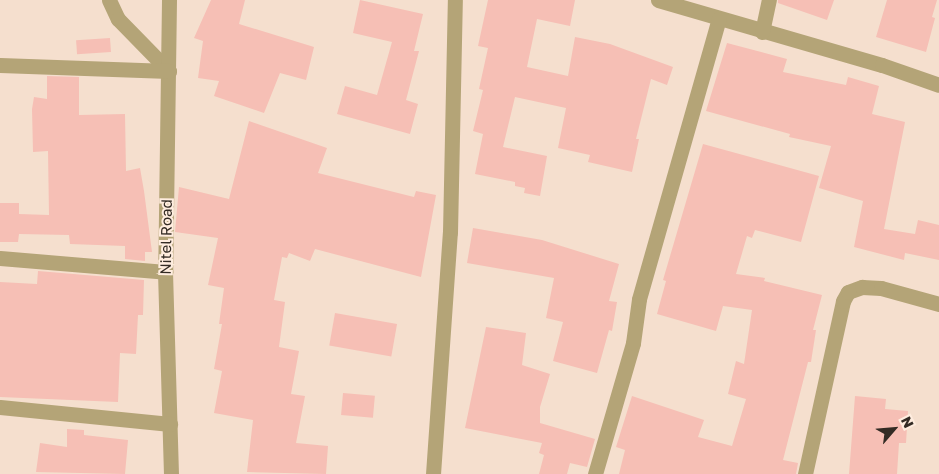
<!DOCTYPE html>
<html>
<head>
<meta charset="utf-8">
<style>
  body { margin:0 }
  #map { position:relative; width:939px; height:474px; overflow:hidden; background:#f5dfce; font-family:"Golos Text",sans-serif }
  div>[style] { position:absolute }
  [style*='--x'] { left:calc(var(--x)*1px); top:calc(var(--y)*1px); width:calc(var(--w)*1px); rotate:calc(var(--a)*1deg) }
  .building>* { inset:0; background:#f6bfb5; transform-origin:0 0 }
  .street>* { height:15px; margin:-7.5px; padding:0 7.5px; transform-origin:7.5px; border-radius:7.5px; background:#b4a477 }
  span { translate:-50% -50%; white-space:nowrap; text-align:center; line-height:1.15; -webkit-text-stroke:4px #ffeddf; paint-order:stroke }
  .street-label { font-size:15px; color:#332b24 }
  .north { position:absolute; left:869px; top:404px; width:50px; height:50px; -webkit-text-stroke:4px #ffeddf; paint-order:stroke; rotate:63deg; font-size:14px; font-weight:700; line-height:20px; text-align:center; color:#332b24 }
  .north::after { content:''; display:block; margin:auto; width:18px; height:22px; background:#332b24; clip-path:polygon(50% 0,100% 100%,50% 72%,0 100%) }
</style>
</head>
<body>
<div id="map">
  <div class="building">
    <div style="clip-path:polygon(211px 0,245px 0,239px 24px,314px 47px,306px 80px,280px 73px,264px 113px,214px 96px,219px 81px,198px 78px,203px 41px,194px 38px)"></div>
    <div style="clip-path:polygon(360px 0,423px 14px,414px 51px,419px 51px,406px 100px,418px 104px,410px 134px,337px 114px,345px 86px,377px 95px,392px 42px,353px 33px)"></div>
    <div style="clip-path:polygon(488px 0,575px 0,570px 26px,537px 19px,527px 67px,568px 76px,575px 37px,610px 44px,673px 67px,667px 85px,651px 79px,636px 139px,639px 139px,632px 172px,588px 162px,590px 155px,558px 148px,566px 108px,515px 97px,503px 147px,547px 156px,540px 196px,524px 193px,525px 188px,515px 186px,515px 182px,475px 174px,483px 134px,473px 131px,483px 90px,479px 89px,488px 48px,478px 46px)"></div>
    <div style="clip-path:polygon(778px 0,834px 0,827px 20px,778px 3px)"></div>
    <div style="clip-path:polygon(887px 0,937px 0,932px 17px,935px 18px,926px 52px,876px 37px)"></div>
    <div style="left:110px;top:38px;width:14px;height:34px;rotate:86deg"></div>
    <div style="clip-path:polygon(727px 43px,787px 59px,783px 72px,846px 85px,848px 77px,879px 86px,872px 114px,905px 122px,884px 229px,915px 234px,918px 220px,939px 225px,939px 260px,905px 253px,904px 260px,854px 247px,863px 201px,819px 188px,831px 146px,789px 137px,790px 134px,706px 111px)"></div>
    <div style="clip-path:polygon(47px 76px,79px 77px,79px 115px,125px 114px,126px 171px,140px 168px,144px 191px,152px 252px,145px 252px,145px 261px,125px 259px,125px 246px,70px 244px,69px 235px,19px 234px,18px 242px,0 242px,0 203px,19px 203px,19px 214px,49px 215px,48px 151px,33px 152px,32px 109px,34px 97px,47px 99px)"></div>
    <div style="clip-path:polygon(249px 121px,327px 148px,318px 173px,414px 197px,416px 191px,436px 195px,421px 277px,315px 249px,310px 261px,289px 253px,287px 258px,282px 257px,274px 300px,285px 302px,279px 347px,299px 351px,291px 394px,305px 396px,296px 443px,328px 446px,326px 474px,247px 472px,253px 420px,214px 413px,222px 371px,214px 369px,222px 324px,219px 324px,224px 288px,208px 285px,218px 238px,175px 232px,179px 187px,229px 199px)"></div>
    <div style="clip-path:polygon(703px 144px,819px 176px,801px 242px,755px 230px,752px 238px,747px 236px,736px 274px,765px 278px,764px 281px,822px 295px,813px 330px,816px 330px,811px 362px,808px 362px,783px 460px,798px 463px,796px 474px,619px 474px,625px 450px,616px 447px,632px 396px,704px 420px,698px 437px,732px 446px,746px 399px,728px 394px,736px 361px,744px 364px,752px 310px,723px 306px,716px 331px,657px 314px,666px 281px,663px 280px)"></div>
    <div style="clip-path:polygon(473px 228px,542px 240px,619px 264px,609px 301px,617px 302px,612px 331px,609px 330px,597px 373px,553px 361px,563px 322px,546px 318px,554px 278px,467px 263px)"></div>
    <div style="clip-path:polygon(38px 271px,144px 280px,143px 315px,138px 315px,136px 354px,120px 353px,118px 402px,0 397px,0 282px,37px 284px)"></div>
    <div style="left:335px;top:313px;width:63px;height:33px;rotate:10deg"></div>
    <div style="clip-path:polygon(486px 327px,526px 333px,522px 365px,550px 374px,540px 407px,540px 423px,595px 439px,587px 467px,570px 463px,567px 474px,539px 474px,544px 455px,539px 453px,542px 443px,465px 428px)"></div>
    <div style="left:343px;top:393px;width:32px;height:22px;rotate:5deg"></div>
    <div style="clip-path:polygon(855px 396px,886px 399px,885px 409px,908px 411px,906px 443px,899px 443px,897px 474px,849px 474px)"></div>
    <div style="clip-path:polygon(67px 429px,84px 430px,84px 435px,128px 440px,125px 474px,36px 472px,40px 443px,67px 447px)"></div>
  </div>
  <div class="street">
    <div style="--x:109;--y:0;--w:21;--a:65"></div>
    <div style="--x:118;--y:19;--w:73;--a:45.6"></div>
    <div style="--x:169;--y:0;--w:272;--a:90.8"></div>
    <div style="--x:165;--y:272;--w:202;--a:88.3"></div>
    <div style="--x:658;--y:0;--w:233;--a:16.2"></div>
    <div style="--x:882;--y:65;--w:60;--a:19.3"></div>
    <div style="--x:762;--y:32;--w:33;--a:-78"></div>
    <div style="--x:0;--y:65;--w:169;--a:2"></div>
    <div style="--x:0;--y:258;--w:166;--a:4.8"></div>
    <div style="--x:0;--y:407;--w:171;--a:5.7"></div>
    <div style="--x:433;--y:474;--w:243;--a:-86"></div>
    <div style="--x:450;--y:232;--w:232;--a:-88.8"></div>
    <div style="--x:595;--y:474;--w:136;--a:-73.8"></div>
    <div style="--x:633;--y:343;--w:44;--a:-82.2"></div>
    <div style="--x:639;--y:299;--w:291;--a:-74.1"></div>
    <div style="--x:805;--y:474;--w:177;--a:-77.6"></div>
    <div style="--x:843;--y:301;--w:10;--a:-61"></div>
    <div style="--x:848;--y:292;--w:15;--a:-20"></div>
    <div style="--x:862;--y:287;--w:19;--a:3"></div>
    <div style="--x:881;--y:288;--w:60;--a:15.4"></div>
  </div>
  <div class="street-label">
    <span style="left:166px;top:237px;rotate:-89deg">Nitel Road</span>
  </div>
  <div class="north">N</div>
</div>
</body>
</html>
